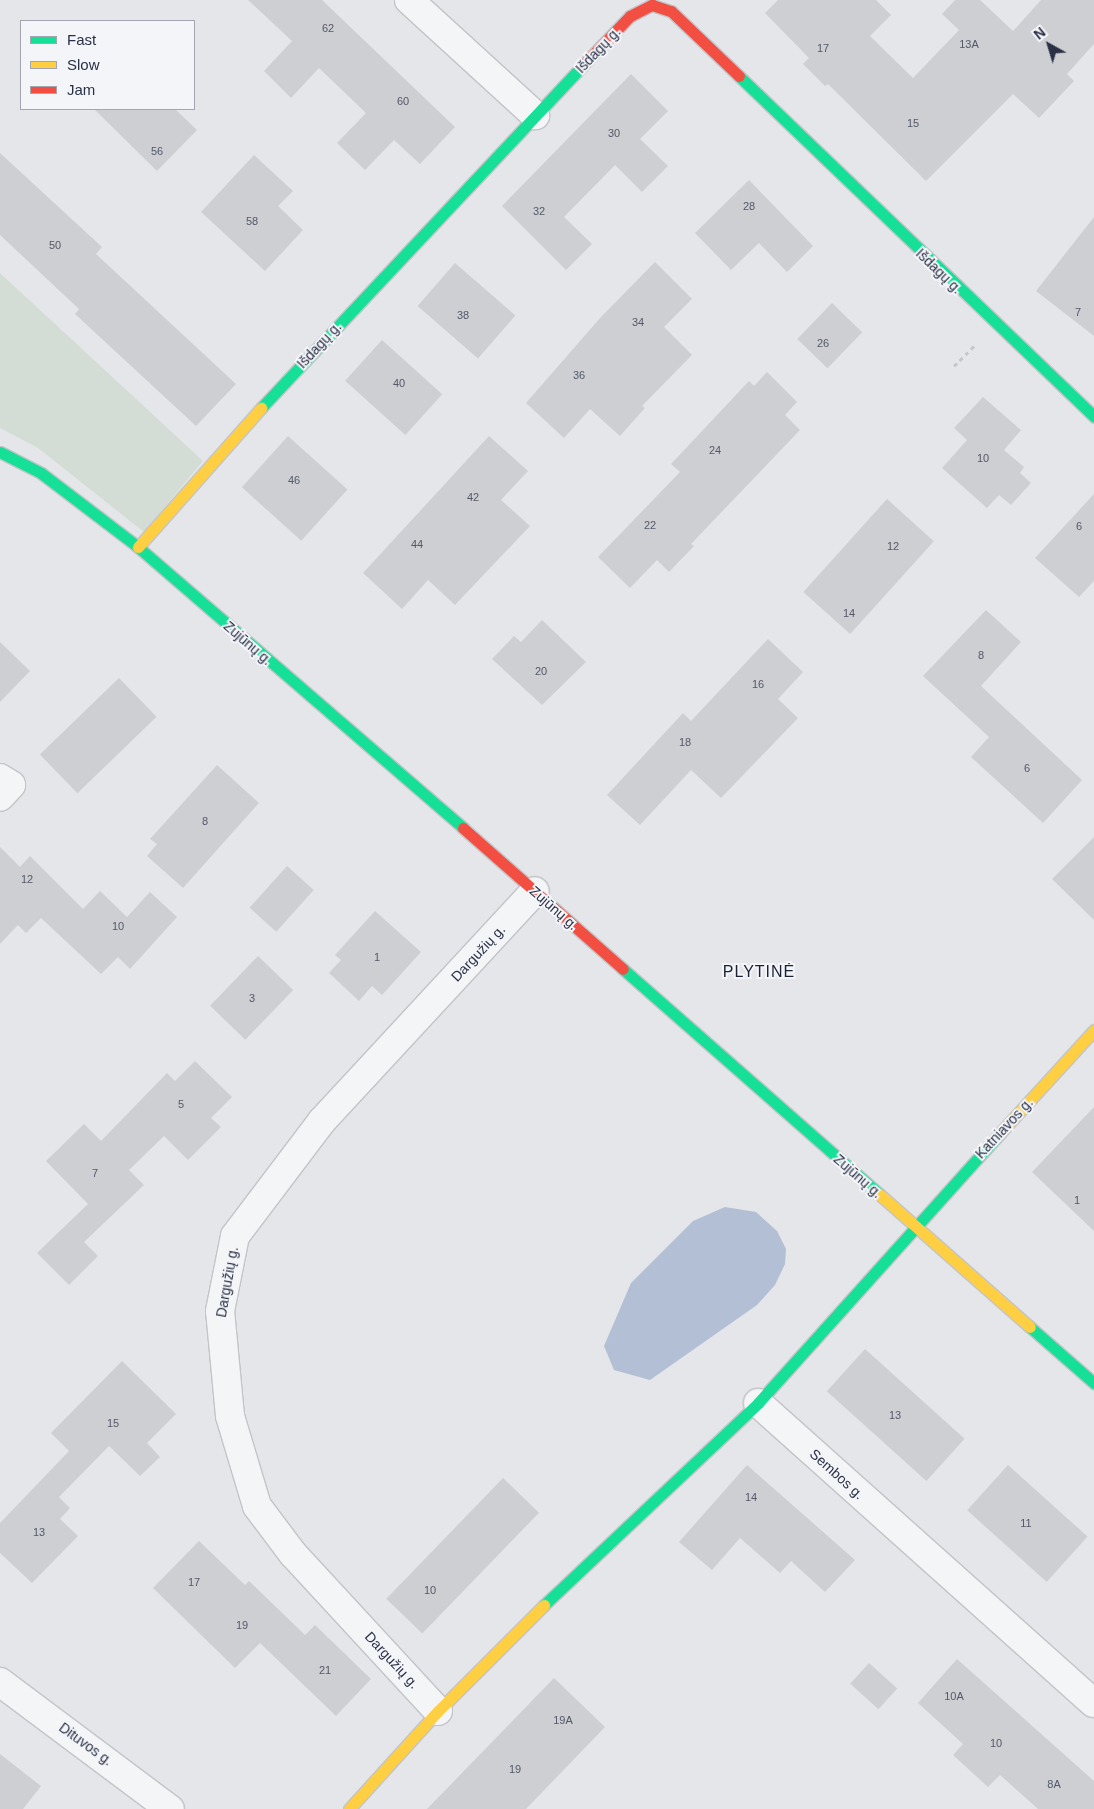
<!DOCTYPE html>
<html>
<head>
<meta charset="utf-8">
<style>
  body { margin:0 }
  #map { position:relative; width:1094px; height:1809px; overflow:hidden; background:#e5e6ea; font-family:Arial,sans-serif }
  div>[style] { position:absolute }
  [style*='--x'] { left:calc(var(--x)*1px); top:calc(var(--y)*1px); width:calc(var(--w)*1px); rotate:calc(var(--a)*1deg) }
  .green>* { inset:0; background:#d4ddd5 }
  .water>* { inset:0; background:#b3bfd5 }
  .building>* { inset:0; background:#cdcfd3; transform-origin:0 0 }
  .path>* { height:3px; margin-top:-1.5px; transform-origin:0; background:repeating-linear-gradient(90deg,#c6c7cd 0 4px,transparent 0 8px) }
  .roads { filter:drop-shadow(1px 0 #c3c4c8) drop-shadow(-1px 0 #c3c4c8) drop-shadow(0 1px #c3c4c8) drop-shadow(0 -1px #c3c4c8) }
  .street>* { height:28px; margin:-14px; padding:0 14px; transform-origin:14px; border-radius:14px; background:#f4f5f7 }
  .fast>* { height:11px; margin:-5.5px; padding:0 5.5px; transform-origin:5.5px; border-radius:5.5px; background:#16e098 }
  .slow>* { height:11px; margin:-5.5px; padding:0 5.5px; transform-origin:5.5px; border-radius:5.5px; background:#ffcf43 }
  .jam>* { height:11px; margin:-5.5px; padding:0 5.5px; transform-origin:5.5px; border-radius:5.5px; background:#f24e42 }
  span { translate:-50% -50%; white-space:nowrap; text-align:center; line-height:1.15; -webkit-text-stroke:4px #f3f5f9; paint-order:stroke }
  .number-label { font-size:11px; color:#545869 }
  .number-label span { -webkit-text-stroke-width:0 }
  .street-label { font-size:14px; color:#2a3045 }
  .quarter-label { font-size:16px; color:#1c2236; letter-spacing:1px }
  .legend { position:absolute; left:20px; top:20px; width:175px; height:90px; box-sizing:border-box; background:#f3f5f9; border:1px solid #a3a6b1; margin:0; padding:6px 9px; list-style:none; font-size:15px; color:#2a3045 }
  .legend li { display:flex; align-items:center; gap:10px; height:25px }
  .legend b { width:25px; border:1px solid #a3a6b1 }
  .north { position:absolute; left:1024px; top:20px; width:50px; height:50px; -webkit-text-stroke:4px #f3f5f9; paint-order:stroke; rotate:321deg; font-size:14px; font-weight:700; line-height:20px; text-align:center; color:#2a3045 }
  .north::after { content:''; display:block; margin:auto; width:18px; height:22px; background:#2a3045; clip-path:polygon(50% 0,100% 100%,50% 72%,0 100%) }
</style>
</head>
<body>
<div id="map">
  <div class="green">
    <div style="clip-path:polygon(0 273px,203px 461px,144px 532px,38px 448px,0 428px)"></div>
  </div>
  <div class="water">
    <div style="clip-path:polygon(725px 1207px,756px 1212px,777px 1231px,786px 1249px,785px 1264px,775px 1285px,757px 1305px,650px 1380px,614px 1370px,604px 1346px,631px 1283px,693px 1221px)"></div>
  </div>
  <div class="building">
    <div style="clip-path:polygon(248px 0,322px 0,455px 127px,420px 164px,394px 140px,365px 170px,337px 143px,366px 113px,319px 68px,291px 98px,264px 71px,292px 41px)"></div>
    <div style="clip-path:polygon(778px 0,876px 0,891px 15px,870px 36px,913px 78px,959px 30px,942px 14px,955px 0,980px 0,1013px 31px,1041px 0,1094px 0,1094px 44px,1067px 74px,1074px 81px,1039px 118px,1013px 94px,926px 181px,828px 84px,825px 86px,803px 64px,809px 58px,765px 13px)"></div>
    <div style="clip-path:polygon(631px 74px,668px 111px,640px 139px,668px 166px,642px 192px,615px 165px,564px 217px,592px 244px,566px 270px,502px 206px)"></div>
    <div style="clip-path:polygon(94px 109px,175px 109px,197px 130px,157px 171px)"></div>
    <div style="clip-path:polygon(0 153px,102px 247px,96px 254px,236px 384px,196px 426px,75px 314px,79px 309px,0 235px)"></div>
    <div style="clip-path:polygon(254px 155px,293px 191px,278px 206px,303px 230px,265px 271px,201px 212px)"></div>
    <div style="clip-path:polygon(749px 180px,813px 246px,787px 272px,759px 243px,731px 270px,695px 233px)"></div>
    <div style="clip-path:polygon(1094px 217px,1094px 336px,1036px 291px)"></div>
    <div style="clip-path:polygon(655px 262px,692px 299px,664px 327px,692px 355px,642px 406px,645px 408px,620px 436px,590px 409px,564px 438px,526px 403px,601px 317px)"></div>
    <div style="left:455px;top:263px;width:80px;height:57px;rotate:41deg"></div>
    <div style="left:832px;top:303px;width:42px;height:50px;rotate:44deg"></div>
    <div style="left:382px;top:340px;width:81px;height:55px;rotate:42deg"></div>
    <div style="clip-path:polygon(767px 372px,797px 402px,785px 415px,800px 430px,691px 544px,694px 546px,669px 572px,657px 560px,630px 588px,598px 557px,680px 472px,671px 464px,749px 381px,754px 386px)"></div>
    <div style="clip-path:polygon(983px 397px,1021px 430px,1004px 450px,1024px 467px,1020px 473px,1031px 483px,1011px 505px,999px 495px,987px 508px,942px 468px,967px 440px,954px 428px)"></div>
    <div style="left:288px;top:436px;width:80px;height:69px;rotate:42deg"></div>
    <div style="clip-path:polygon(489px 436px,528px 471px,501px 500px,530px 526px,455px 605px,428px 580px,402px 609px,363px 573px)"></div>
    <div style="clip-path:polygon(1094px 494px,1094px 581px,1079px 597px,1035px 558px)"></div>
    <div style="left:887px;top:499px;width:63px;height:125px;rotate:42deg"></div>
    <div style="clip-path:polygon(986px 610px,1021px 642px,981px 686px,1082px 780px,1043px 823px,971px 757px,989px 737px,923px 676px)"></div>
    <div style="clip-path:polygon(542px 620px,586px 662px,542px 705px,492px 659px,514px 636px,521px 642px)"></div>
    <div style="clip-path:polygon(768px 639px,803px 672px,778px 699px,798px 718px,721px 798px,691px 770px,640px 825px,607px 795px,683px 713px,691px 721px)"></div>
    <div style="clip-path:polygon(0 642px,30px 671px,0 702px)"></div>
    <div style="left:119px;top:678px;width:54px;height:110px;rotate:46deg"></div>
    <div style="clip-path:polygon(217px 765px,259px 803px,183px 888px,147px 856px,157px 844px,150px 839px)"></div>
    <div style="clip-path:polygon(1094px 837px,1094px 920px,1052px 879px)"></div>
    <div style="clip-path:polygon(0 847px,20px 867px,30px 856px,83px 909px,100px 891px,127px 917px,150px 892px,177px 917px,130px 969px,118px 957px,101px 974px,41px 918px,26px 933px,18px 925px,0 944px)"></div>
    <div style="left:287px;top:866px;width:36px;height:56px;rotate:42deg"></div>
    <div style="clip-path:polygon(375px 911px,421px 952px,382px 995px,372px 986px,359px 1001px,329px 973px,341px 960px,335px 955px)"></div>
    <div style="left:258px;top:956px;width:49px;height:69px;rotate:44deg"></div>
    <div style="clip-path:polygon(195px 1061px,232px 1097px,211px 1118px,221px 1127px,188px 1160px,164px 1136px,129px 1170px,144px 1185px,84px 1242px,98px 1256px,69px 1285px,37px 1253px,88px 1204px,46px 1161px,84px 1124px,101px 1141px,167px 1073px,175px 1081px)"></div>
    <div style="clip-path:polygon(1094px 1107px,1094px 1231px,1032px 1172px)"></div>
    <div style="left:865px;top:1349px;width:134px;height:57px;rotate:42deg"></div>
    <div style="clip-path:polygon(122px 1361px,176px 1414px,147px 1443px,160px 1457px,140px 1476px,109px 1446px,59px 1497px,70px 1508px,60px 1519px,78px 1536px,32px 1583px,0 1553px,0 1523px,69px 1451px,51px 1433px)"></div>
    <div style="clip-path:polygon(747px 1465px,855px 1560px,825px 1592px,791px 1561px,780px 1573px,740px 1538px,712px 1570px,679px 1542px)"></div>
    <div style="left:1008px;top:1465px;width:107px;height:61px;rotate:42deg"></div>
    <div style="left:503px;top:1478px;width:50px;height:168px;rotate:44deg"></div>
    <div style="clip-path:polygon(199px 1541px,245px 1585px,249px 1581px,305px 1635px,315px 1625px,371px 1679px,336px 1716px,260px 1643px,235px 1668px,153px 1588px)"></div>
    <div style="clip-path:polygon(957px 1659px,1094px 1781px,1094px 1809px,1038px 1809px,1000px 1775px,988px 1787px,953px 1755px,963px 1744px,918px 1703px)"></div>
    <div style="left:869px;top:1663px;width:38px;height:28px;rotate:42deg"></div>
    <div style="clip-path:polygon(554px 1678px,605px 1727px,526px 1809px,427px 1809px)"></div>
    <div style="clip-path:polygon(0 1754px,41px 1786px,23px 1809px,0 1809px)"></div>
  </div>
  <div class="path">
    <div style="--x:954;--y:366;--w:31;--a:-45"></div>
  </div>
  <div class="roads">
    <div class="street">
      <div style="--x:409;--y:0;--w:171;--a:42.4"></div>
      <div style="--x:0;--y:778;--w:13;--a:32"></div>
      <div style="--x:11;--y:785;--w:16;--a:133"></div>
      <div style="--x:758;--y:1403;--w:450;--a:41.8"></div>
      <div style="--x:0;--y:1682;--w:212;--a:36.8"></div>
      <div style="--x:438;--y:1711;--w:214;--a:-132.7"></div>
      <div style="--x:293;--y:1554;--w:60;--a:-126.9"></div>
      <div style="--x:257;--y:1506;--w:94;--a:-106.7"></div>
      <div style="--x:230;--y:1416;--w:105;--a:-95.4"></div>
      <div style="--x:220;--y:1311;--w:76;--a:-78.7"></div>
      <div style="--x:235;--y:1236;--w:144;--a:-52.9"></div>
      <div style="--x:322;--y:1121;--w:313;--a:-47.2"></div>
    </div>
    <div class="fast">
      <div style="--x:739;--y:76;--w:492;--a:43.8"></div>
      <div style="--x:261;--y:408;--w:470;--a:-46.8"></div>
      <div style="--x:0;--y:452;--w:46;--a:27.1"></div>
      <div style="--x:41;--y:473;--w:122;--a:37.3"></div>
      <div style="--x:138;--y:547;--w:430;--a:40.8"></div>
      <div style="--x:623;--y:969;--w:341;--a:41.3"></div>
      <div style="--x:1030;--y:1327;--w:85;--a:41.2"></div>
      <div style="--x:544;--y:1605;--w:294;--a:-43.3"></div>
      <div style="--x:758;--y:1403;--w:364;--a:-48.1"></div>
    </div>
    <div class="slow">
      <div style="--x:138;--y:547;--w:186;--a:-48.5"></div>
      <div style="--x:1001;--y:1132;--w:138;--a:-47.6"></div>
      <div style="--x:879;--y:1194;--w:201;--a:41.4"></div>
      <div style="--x:349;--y:1809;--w:132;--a:-47.8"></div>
      <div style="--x:438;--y:1711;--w:150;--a:-45"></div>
    </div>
    <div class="jam">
      <div style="--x:583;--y:65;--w:68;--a:-46.2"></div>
      <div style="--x:630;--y:16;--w:25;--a:-27"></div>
      <div style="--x:652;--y:5;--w:20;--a:18"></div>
      <div style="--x:671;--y:11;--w:94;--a:43.7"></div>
      <div style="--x:463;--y:828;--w:213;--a:41.4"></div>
    </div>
  </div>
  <div class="number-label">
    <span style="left:328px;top:28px">62</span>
    <span style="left:969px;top:44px">13A</span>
    <span style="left:823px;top:48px">17</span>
    <span style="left:403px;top:101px">60</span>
    <span style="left:913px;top:123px">15</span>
    <span style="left:614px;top:133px">30</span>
    <span style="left:157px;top:151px">56</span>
    <span style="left:749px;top:206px">28</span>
    <span style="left:539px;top:211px">32</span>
    <span style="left:252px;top:221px">58</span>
    <span style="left:55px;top:245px">50</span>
    <span style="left:1078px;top:312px">7</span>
    <span style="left:463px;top:315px">38</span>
    <span style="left:638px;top:322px">34</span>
    <span style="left:823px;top:343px">26</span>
    <span style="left:579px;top:375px">36</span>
    <span style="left:399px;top:383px">40</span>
    <span style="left:715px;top:450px">24</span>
    <span style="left:983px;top:458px">10</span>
    <span style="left:294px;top:480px">46</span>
    <span style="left:473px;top:497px">42</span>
    <span style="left:650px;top:525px">22</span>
    <span style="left:1079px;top:526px">6</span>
    <span style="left:417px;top:544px">44</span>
    <span style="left:893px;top:546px">12</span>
    <span style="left:849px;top:613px">14</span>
    <span style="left:981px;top:655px">8</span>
    <span style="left:541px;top:671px">20</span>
    <span style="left:758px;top:684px">16</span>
    <span style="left:685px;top:742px">18</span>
    <span style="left:1027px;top:768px">6</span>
    <span style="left:205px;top:821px">8</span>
    <span style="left:27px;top:879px">12</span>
    <span style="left:118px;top:926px">10</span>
    <span style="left:377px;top:957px">1</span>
    <span style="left:252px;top:998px">3</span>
    <span style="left:181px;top:1104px">5</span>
    <span style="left:95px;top:1173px">7</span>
    <span style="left:1077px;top:1200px">1</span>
    <span style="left:895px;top:1415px">13</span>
    <span style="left:113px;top:1423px">15</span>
    <span style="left:751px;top:1497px">14</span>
    <span style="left:1026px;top:1523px">11</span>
    <span style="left:39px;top:1532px">13</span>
    <span style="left:194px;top:1582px">17</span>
    <span style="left:430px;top:1590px">10</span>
    <span style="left:242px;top:1625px">19</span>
    <span style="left:325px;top:1670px">21</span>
    <span style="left:954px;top:1696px">10A</span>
    <span style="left:563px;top:1720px">19A</span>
    <span style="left:996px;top:1743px">10</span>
    <span style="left:515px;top:1769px">19</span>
    <span style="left:1054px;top:1784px">8A</span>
  </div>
  <div class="street-label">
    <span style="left:598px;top:50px;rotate:-46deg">Išdagų g.</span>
    <span style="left:939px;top:271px;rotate:44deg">Išdagų g.</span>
    <span style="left:319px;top:345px;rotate:-47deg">Išdagų g.</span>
    <span style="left:248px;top:643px;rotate:41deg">Zujūnų g.</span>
    <span style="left:554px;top:908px;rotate:41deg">Zujūnų g.</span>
    <span style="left:478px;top:953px;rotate:-47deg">Dargužių g.</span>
    <span style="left:1004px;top:1128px;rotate:-47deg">Katniavos g.</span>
    <span style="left:858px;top:1176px;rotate:41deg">Zujūnų g.</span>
    <span style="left:227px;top:1282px;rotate:-80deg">Dargužių g.</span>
    <span style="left:837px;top:1474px;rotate:42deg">Sembos g.</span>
    <span style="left:392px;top:1660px;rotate:47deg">Dargužių g.</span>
    <span style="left:86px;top:1744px;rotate:36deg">Dituvos g.</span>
  </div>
  <div class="quarter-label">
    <span style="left:759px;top:972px">PLYTINĖ</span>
  </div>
  <ul class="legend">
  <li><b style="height:6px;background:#16e098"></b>Fast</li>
  <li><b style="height:6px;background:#ffcf43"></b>Slow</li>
  <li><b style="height:6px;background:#f24e42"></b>Jam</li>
  </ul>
  <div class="north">N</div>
</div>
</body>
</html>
